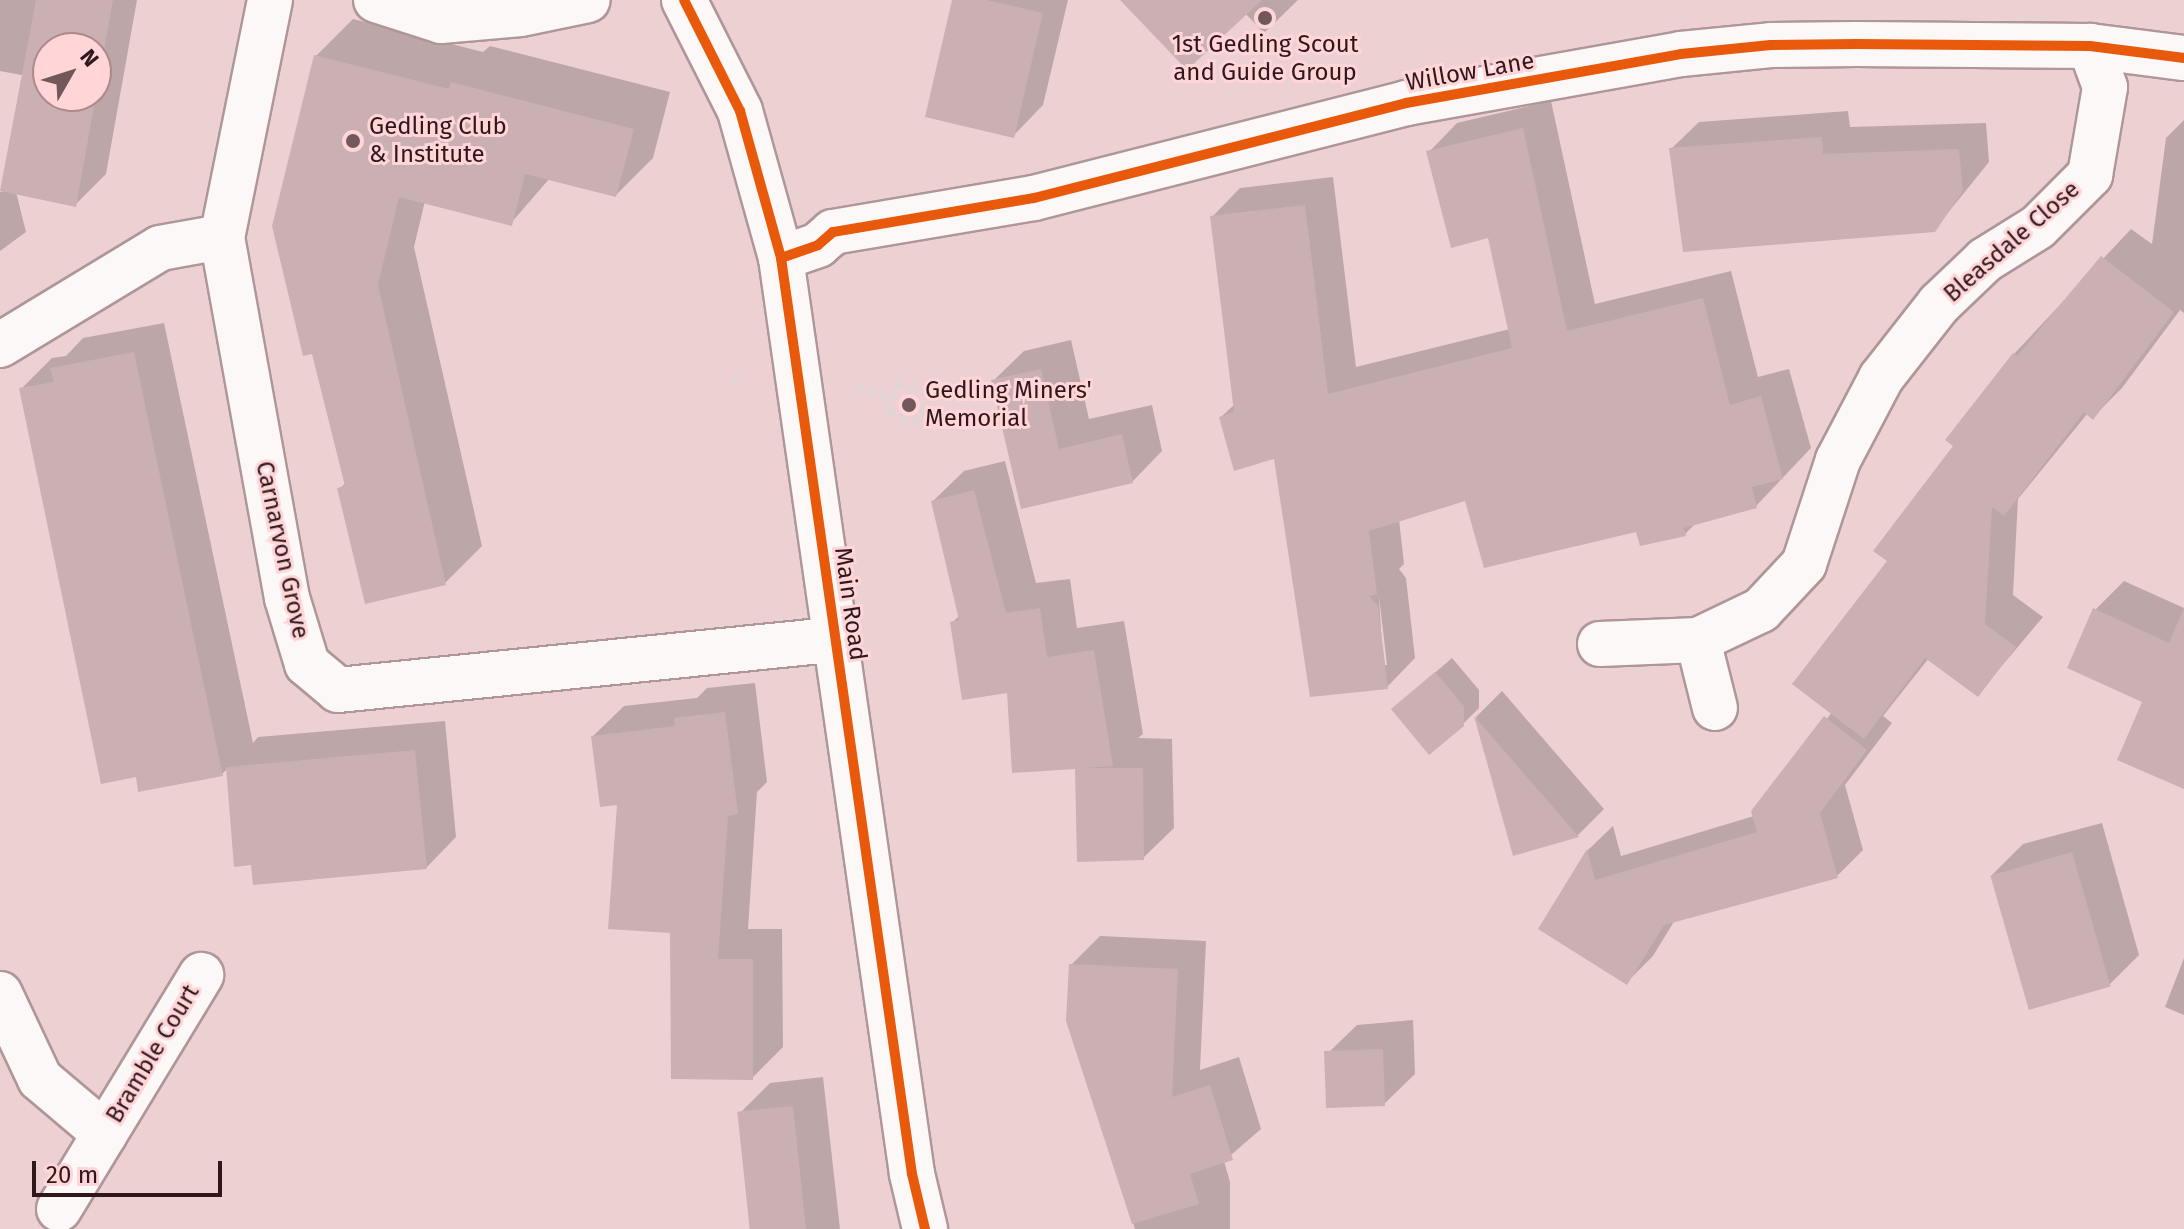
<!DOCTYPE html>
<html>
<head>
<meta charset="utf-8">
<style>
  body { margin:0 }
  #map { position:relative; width:2184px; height:1229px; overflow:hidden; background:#edd0d2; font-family:"Fira Sans",sans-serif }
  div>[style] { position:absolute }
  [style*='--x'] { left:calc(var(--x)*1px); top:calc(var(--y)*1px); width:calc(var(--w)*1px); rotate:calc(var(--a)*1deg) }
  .shadow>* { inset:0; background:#0003 }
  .building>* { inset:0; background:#cab0b2; transform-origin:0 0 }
  .path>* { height:5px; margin-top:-2.5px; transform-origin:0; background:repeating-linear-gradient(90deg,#dfd5d5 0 8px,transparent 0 12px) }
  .roads { filter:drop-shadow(2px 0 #af9698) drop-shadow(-2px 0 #af9698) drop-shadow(0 2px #af9698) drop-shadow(0 -2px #af9698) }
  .minor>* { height:44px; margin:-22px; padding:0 22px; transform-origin:22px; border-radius:22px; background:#fcf8f8 }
  .cycleway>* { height:10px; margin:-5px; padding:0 5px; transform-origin:5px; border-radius:5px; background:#e8590c }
  .dots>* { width:22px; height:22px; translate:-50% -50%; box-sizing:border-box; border:4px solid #ffd5d7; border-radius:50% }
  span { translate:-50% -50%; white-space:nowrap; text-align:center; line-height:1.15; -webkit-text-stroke:6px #ffd5d7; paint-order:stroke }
  .poi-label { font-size:24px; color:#30181a }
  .left { translate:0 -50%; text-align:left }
  .street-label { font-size:24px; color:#30181a }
  .north { position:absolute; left:32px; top:32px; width:80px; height:80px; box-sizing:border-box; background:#ffd5d7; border:2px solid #ac898b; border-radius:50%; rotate:51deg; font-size:22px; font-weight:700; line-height:32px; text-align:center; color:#30181a }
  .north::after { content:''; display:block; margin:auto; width:28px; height:36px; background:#72585a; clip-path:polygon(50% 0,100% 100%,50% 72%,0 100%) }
  .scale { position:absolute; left:32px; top:1161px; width:190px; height:36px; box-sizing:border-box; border:4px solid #30181a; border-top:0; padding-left:10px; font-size:24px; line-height:28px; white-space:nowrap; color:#30181a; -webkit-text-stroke:6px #ffd5d7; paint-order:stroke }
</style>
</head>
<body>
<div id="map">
  <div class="shadow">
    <div style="clip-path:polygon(evenodd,0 0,137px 0,106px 174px,75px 205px,16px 192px,26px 232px,0 251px,0 192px,5px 191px,27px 76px,0 71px,0 0,48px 48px,96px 48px,96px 96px,48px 96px,48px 48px)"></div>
    <div style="clip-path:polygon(954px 0,1068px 0,1043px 105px,1013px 136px)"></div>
    <div style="clip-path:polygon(1123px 0,1298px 0,1264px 33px,1245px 13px)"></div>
    <div style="clip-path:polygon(353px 19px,483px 52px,490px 46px,670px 92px,653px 158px,616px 195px,550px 178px,511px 223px,425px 201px,414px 247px,482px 546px,445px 583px,340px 489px,346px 482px,316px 56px)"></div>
    <div style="clip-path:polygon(evenodd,1551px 101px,1595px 304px,1731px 271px,1758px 377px,1789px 369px,1811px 448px,1756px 506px,1697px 522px,1685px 534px,1466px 499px,1399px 519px,1404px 564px,1399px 569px,1406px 578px,1415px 658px,1387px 687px,1275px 457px,1221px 417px,1235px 404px,1212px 217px,1240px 188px,1333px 177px,1356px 367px,1510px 329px,1490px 235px,1429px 152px,1457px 123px,1551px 101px,1379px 596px,1387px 665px,1383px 665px,1379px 596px)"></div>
    <div style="clip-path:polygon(1848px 111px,1850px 127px,1986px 123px,1989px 162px,1934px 230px,1671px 149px,1699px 122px)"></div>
    <div style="clip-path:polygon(2184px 120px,2184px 313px,2180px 310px,2122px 388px,2093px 417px,2088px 413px,2018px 499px,2013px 595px,2043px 617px,1978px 694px,1929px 658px,1883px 716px,1892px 723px,1845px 785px,1863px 850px,1837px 876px,1675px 920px,1653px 956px,1627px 982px,1540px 929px,1588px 850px,1613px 826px,1621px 856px,1754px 816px,1832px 712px,1889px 561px,2014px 354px,2131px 229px,2152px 244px,2166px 138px)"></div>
    <div style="clip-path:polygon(164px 323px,253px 743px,258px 737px,445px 721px,456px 837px,426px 868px,253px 863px,228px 768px,222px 774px,21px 389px,52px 358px,66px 356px,83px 338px)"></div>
    <div style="clip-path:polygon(1071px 340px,1089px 419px,1152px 405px,1162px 451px,1132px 482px,1022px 506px,993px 381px,1024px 351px)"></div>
    <div style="clip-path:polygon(1005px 461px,1036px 583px,1070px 579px,1077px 628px,1124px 621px,1143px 734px,1138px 738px,1172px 739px,1174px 828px,1143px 858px,1077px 767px,953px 622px,960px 615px,933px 501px,964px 471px)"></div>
    <div style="clip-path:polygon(2124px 581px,2184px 608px,2184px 774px,2095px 610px)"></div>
    <div style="clip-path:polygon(1452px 658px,1479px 690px,1479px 708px,1463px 724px,1393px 709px)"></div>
    <div style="clip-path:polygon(755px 683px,767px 782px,757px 792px,748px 929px,782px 929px,783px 1047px,752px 1078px,672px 931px,593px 736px,624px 706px,697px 698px,707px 688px)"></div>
    <div style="clip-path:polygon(1502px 691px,1604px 809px,1578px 835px,1515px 853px,1476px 717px)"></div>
    <div style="clip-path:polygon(2102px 823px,2139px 955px,2109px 985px,1992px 875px,2023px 844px)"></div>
    <div style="clip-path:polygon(1100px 936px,1206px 941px,1200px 1070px,1239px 1057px,1261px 1129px,1224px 1161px,1230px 1182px,1230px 1229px,1135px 1229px,1068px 1021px,1071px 965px)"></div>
    <div style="clip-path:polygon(2184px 958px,2184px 1015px,2165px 1007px)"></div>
    <div style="clip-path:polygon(1413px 1020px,1415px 1074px,1384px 1104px,1326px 1055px,1357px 1025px)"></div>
    <div style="clip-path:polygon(823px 1077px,840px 1229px,752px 1229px,740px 1113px,770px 1083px)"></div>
  </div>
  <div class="building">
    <div style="clip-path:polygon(evenodd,36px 0,113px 0,76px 207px,0 191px,36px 0,48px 48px,96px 48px,96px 96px,48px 96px,48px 48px)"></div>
    <div style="clip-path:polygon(952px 0,986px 0,1043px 13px,1014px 138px,925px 117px)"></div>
    <div style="clip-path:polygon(1120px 0,1262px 0,1187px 70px)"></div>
    <div style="clip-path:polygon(314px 55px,449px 89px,451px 82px,634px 129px,616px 197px,525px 174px,512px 226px,399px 197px,378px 285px,446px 585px,365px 604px,337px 488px,345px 486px,312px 354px,303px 356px,272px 226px)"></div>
    <div style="clip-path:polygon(1523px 128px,1567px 331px,1703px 298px,1730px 405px,1761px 396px,1783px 479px,1752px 487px,1757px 508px,1684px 528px,1686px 536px,1640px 546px,1636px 532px,1484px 568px,1465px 501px,1369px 531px,1377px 594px,1369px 596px,1378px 606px,1388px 689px,1310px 697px,1274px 459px,1234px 471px,1219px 417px,1234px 412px,1210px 216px,1305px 205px,1328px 394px,1512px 348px,1488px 238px,1451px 248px,1426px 151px)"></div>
    <div style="clip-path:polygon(1822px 137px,1823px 154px,1959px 149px,1963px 191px,1935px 232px,1683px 252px,1669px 148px)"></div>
    <div style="clip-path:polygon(2101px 256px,2174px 312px,2093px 420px,2084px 412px,2004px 516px,1992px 507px,1985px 624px,2016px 647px,1978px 697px,1925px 658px,1864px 739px,1792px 684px,1887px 561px,1873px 551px,1953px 446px,1945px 440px,2013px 353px,2017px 356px)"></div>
    <div style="clip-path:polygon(134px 352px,223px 776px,138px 792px,136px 777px,101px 784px,19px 388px,54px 382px,50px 368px)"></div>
    <div style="clip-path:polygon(1041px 369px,1059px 449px,1122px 434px,1133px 483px,1021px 509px,991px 380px)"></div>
    <div style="clip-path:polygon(974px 490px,1006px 613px,1040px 608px,1047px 657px,1094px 650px,1113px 766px,1085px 768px,1143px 768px,1144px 860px,1077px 862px,1075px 769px,1012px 773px,1007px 693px,962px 700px,950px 622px,959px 620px,931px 501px)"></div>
    <div style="clip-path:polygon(2093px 608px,2169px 643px,2184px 608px,2184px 789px,2117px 760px,2142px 702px,2067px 668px)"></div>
    <div style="clip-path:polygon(1435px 672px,1464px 706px,1464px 726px,1429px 755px,1391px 709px)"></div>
    <div style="clip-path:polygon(725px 712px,738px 814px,728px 816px,718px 959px,753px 959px,753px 1080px,671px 1079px,670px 933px,608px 929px,617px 805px,600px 807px,591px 736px,675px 726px,674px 718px)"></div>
    <div style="clip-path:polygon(1474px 716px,1579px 837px,1513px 856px)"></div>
    <div style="clip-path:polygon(1824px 716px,1867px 750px,1820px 813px,1838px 878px,1664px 925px,1627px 985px,1538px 929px,1587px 849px,1595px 880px,1757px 832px,1751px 811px)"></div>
    <div style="clip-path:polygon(415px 750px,427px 869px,253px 885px,251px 865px,234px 867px,226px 767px)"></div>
    <div style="left:2072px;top:852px;width:140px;height:85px;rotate:74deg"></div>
    <div style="clip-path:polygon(1069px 964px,1178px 969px,1172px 1097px,1210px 1085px,1233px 1160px,1190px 1174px,1199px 1204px,1132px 1224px,1066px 1021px)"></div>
    <div style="left:1383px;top:1049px;width:57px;height:59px;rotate:88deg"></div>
    <div style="left:793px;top:1106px;width:124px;height:56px;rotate:84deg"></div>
  </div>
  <div class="path">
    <div style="--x:730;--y:381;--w:15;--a:-16"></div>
    <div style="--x:857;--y:386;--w:37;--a:20"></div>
    <div style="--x:892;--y:399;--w:17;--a:-73"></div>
    <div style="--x:897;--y:383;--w:33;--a:20"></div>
    <div style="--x:928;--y:394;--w:30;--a:110"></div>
    <div style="--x:918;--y:422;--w:33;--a:-160"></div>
    <div style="--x:887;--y:411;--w:13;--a:-67"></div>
  </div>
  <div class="roads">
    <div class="minor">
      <div style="--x:270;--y:0;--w:242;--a:101.4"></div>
      <div style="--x:222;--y:237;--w:367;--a:79.8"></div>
      <div style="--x:287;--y:598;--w:69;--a:73.1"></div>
      <div style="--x:307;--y:664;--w:40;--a:40"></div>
      <div style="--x:338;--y:690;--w:499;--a:-5.8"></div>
      <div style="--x:376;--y:0;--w:68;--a:17.9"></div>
      <div style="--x:441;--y:21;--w:80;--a:-5"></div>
      <div style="--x:521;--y:14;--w:68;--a:-11.8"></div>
      <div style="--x:684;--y:0;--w:124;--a:63.2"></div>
      <div style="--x:740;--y:111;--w:153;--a:74.4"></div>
      <div style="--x:781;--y:258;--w:925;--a:81.86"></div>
      <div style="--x:912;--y:1174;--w:57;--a:76.7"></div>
      <div style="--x:781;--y:258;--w:39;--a:-19"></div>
      <div style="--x:818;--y:245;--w:20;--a:-41"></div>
      <div style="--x:833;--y:232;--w:204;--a:-9.6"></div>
      <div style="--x:1034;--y:198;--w:384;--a:-14.3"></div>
      <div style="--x:1406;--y:103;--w:279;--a:-10.1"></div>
      <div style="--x:1681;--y:54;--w:90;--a:-5.7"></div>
      <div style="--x:1771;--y:45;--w:86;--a:-0.7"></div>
      <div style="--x:1857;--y:44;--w:233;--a:0.5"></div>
      <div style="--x:2090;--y:46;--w:95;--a:7.3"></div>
      <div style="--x:0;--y:345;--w:187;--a:-31.2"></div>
      <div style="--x:160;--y:248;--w:63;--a:-10.1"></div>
      <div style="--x:1698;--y:640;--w:70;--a:76"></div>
      <div style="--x:1600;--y:644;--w:98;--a:-2.3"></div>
      <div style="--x:1698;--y:640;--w:70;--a:-25.5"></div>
      <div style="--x:1761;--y:610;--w:63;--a:-46.9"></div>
      <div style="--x:1804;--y:564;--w:109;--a:-71.9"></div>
      <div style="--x:1838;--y:460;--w:93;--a:-62.3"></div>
      <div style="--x:1881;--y:378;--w:94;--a:-51.9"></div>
      <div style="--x:1939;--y:304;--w:64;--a:-43.7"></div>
      <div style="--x:1985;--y:260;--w:62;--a:-31.9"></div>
      <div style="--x:2038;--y:227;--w:74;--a:-45"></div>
      <div style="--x:2090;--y:175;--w:89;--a:-80.3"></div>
      <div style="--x:2105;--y:87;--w:44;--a:-110.1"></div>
      <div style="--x:0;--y:994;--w:94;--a:64.8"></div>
      <div style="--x:40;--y:1079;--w:85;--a:40.2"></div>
      <div style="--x:59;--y:1209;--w:274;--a:-58.7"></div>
    </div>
  </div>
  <div class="cycleway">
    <div style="--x:684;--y:0;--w:124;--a:63.2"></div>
    <div style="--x:740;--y:111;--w:153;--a:74.4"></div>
    <div style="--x:781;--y:258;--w:925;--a:81.86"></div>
    <div style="--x:912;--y:1174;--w:57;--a:76.7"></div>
    <div style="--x:781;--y:258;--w:39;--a:-19"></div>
    <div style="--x:818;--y:245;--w:20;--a:-41"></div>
    <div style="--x:833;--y:232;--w:204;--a:-9.6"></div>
    <div style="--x:1034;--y:198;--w:384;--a:-14.3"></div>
    <div style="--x:1406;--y:103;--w:279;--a:-10.1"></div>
    <div style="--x:1681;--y:54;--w:90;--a:-5.7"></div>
    <div style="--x:1771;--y:45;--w:86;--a:-0.7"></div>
    <div style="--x:1857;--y:44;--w:233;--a:0.5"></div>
    <div style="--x:2090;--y:46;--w:95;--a:7.3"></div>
  </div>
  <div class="dots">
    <div style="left:1265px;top:18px;background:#72585a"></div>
    <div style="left:353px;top:141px;background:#72585a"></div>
    <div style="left:909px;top:405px;background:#72585a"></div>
  </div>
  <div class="poi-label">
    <span style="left:1265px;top:59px">1st Gedling Scout<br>and Guide Group</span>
    <span class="left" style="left:369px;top:141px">Gedling Club<br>&amp; Institute</span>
    <span class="left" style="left:925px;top:405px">Gedling Miners'<br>Memorial</span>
  </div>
  <div class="street-label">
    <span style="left:1470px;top:72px;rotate:-10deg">Willow Lane</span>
    <span style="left:2012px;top:242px;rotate:-41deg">Bleasdale Close</span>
    <span style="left:282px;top:550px;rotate:78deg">Carnarvon Grove</span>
    <span style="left:850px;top:604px;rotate:82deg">Main Road</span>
    <span style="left:153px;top:1054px;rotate:-59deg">Bramble Court</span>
  </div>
  <div class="north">N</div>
  <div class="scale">20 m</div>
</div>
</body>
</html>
